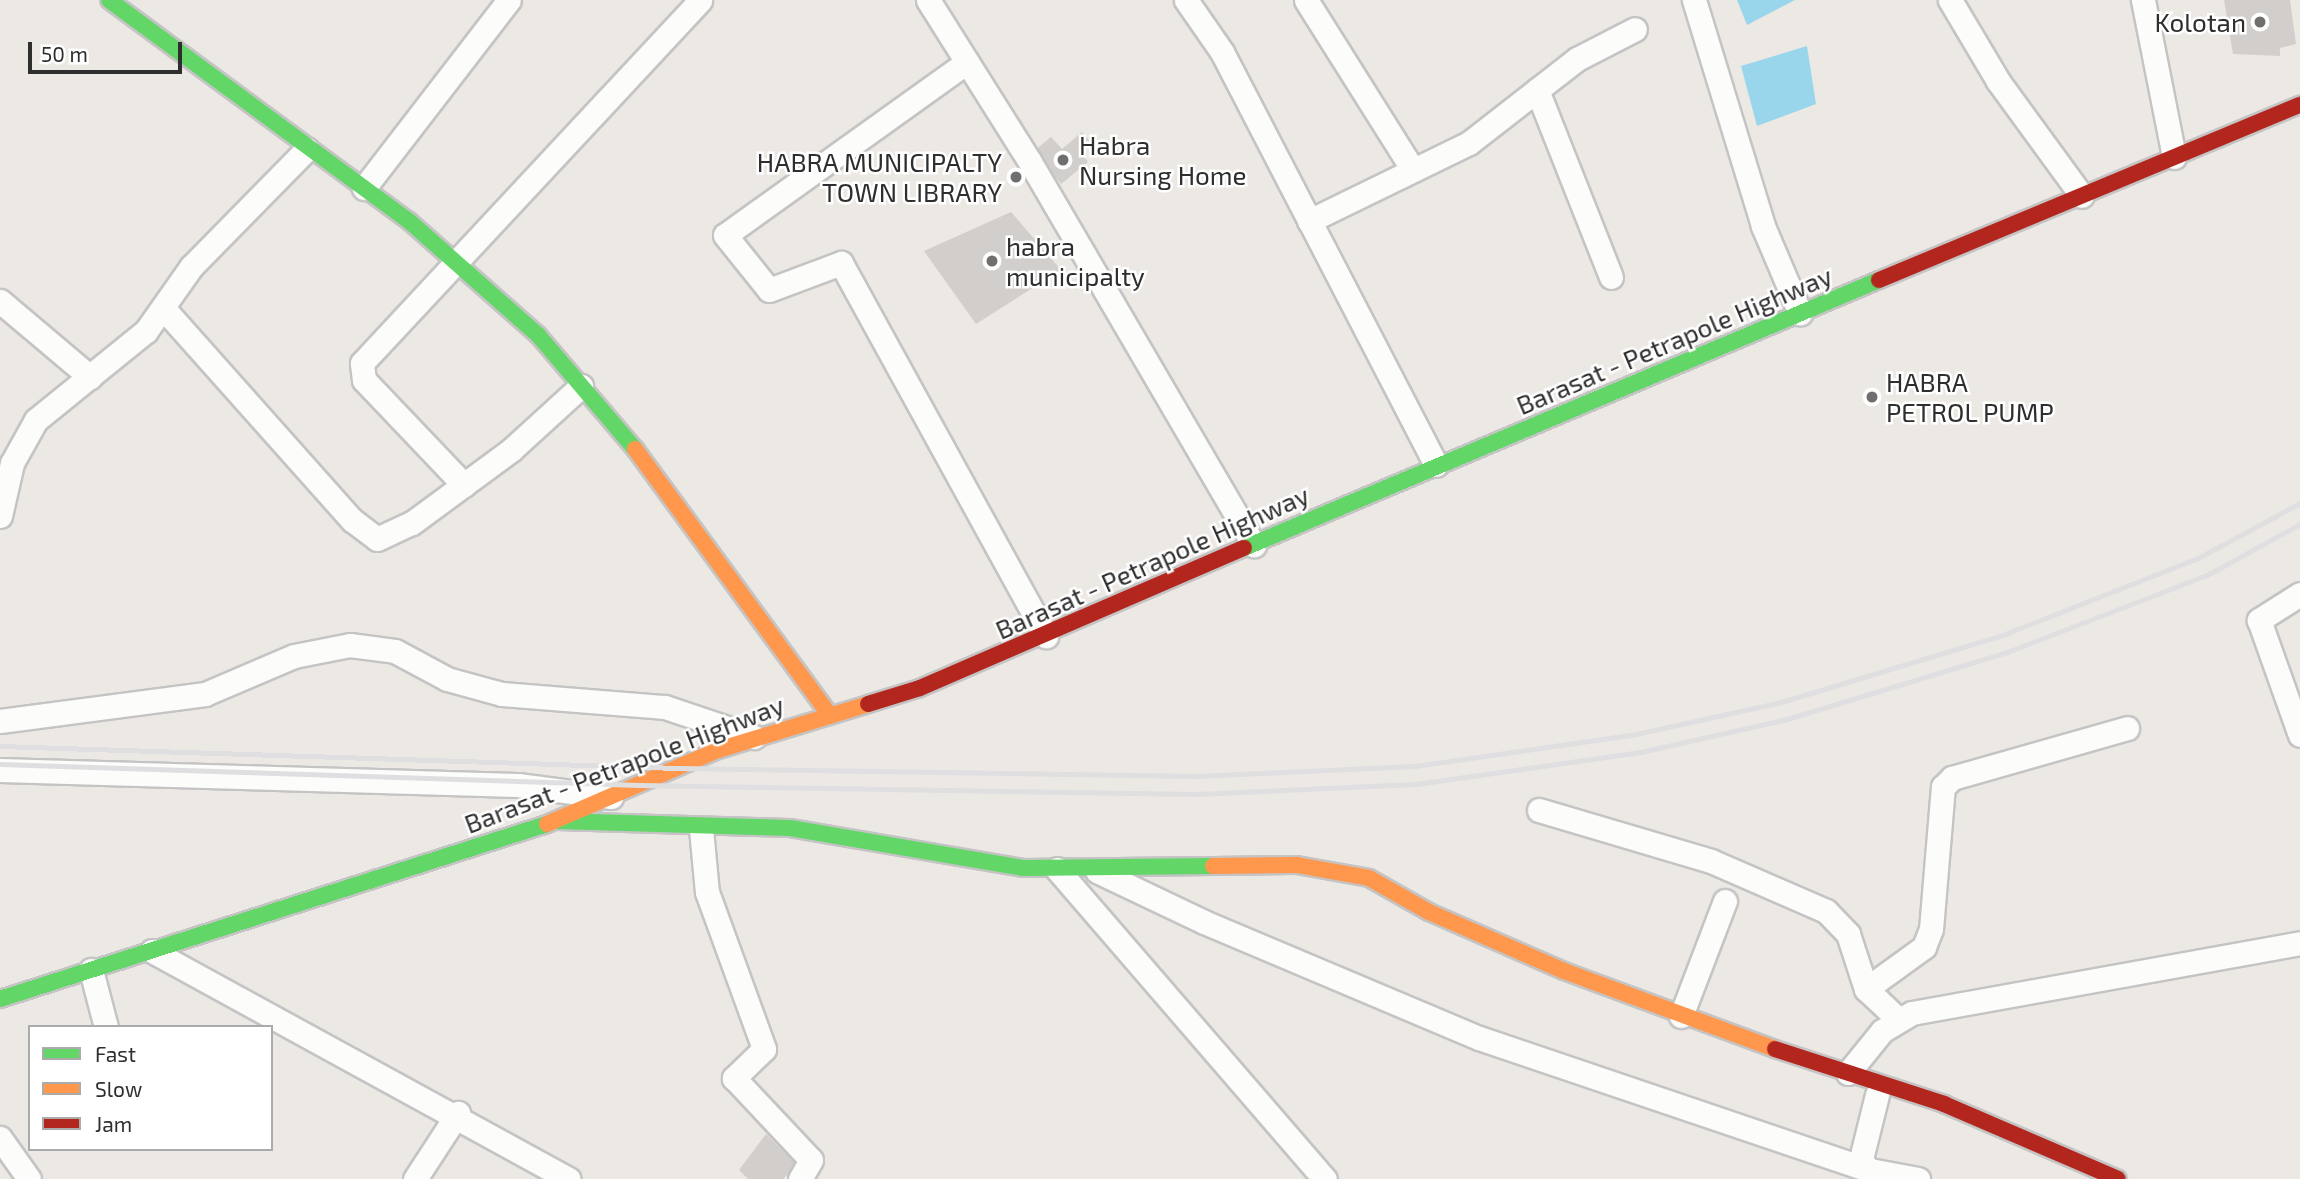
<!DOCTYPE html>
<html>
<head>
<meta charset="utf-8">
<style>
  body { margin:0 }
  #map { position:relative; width:2300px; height:1179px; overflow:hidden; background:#ece8e4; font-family:"Exo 2",sans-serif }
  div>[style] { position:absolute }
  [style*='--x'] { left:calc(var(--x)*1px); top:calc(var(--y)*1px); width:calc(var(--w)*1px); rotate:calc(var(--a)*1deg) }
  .water>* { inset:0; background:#99d6ec }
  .building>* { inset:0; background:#d1cecb }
  .roads { filter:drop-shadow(2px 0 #c5c4c5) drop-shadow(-2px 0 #c5c4c5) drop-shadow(0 2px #c5c4c5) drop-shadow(0 -2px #c5c4c5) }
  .street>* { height:23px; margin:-11.5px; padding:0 11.5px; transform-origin:11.5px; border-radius:11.5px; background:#fcfcfb }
  .fast>* { height:16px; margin:-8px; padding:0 8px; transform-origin:8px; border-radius:8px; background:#63d668 }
  .slow>* { height:16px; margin:-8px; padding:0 8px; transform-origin:8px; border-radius:8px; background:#ff974d }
  .jam>* { height:16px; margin:-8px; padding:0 8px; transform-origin:8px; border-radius:8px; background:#b3261e }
  .rail>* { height:5px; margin:-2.5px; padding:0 2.5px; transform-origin:2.5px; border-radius:2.5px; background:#dfdfe1 }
  .dots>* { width:19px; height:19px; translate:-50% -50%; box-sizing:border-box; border:4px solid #fff; border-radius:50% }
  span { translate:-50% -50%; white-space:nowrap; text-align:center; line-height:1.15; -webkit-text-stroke:5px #fff; paint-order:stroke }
  .poi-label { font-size:26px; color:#2e2e2e }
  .right { translate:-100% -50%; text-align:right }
  .left { translate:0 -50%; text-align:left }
  .street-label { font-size:26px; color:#2e2e2e }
  .legend { position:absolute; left:28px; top:1025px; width:245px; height:126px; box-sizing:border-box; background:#fff; border:2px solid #ababab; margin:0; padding:9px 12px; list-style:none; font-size:21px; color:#2e2e2e }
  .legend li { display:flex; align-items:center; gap:14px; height:35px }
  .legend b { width:35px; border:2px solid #ababab }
  .scale { position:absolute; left:28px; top:42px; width:154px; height:32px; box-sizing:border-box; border:4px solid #2e2e2e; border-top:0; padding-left:9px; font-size:21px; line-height:24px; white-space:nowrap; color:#2e2e2e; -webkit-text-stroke:5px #fff; paint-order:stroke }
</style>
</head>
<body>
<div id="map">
  <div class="water">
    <div style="clip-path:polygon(1737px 0,1795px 0,1747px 25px)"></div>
    <div style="clip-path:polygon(1807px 46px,1816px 104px,1757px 126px,1741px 66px)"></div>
  </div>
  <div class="building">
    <div style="clip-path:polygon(2224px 0,2290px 0,2296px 44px,2280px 48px,2280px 56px,2233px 54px)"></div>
    <div style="clip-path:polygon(1082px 132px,1092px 144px,1081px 153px,1088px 162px,1061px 184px,1034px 151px,1051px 137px,1062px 149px)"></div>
    <div style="clip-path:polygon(1011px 212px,1061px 270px,976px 324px,924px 251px)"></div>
    <div style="clip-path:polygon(766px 1134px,797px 1165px,783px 1179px,748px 1179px,739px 1170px)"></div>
  </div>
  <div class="roads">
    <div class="street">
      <div style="--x:928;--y:0;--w:191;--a:57.8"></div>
      <div style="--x:1030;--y:162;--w:444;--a:59.7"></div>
      <div style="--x:1186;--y:0;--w:63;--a:55.3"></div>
      <div style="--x:1222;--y:52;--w:465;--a:62.6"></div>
      <div style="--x:1306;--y:0;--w:201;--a:57.8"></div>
      <div style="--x:1694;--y:0;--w:236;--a:73"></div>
      <div style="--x:1763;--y:226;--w:95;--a:67"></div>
      <div style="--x:1950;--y:0;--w:94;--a:59.3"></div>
      <div style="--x:1998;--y:81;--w:142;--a:53.9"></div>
      <div style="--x:2143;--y:0;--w:160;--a:78.8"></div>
      <div style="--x:967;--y:62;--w:297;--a:144.4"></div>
      <div style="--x:725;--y:235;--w:70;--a:51.3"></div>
      <div style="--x:769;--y:290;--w:77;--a:-20.6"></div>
      <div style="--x:841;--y:263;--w:426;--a:61.2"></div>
      <div style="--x:1537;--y:90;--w:201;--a:68.4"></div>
      <div style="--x:364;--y:188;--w:237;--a:-52.4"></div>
      <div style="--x:1309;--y:221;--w:178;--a:-26"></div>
      <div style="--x:1469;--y:143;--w:137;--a:-37.9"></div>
      <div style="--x:1577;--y:59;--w:65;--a:-27.3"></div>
      <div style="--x:0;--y:301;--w:118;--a:40.2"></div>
      <div style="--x:164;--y:309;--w:283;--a:48.3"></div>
      <div style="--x:352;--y:520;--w:31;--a:37"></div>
      <div style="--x:377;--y:539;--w:38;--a:-25"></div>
      <div style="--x:412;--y:523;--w:123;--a:-36.4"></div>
      <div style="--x:511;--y:450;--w:95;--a:-42.4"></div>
      <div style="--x:464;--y:485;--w:145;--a:-133.6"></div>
      <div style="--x:364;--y:380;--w:17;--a:-97"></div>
      <div style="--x:362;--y:363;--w:496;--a:-47"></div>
      <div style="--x:0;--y:516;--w:54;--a:-77.2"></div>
      <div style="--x:12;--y:463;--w:49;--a:-60.8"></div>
      <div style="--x:36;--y:420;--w:141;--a:-39"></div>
      <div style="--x:146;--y:331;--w:78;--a:-54.9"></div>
      <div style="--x:191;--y:267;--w:165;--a:-45.5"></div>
      <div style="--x:2300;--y:594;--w:49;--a:147.6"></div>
      <div style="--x:2259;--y:620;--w:122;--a:70.4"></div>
      <div style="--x:0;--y:721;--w:207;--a:-7.5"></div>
      <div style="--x:205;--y:694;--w:97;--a:-23.1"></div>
      <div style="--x:294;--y:656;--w:57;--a:-11.1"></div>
      <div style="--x:350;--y:645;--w:45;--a:7.6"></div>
      <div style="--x:395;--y:651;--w:59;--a:28.3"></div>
      <div style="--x:447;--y:679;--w:57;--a:15.3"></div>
      <div style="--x:502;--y:694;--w:164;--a:4.6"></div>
      <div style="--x:665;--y:707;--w:94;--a:18.6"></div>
      <div style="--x:0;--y:770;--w:518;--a:1.66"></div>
      <div style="--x:518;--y:785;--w:94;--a:7.4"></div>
      <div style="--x:1539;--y:810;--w:179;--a:16.5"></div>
      <div style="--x:1711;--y:861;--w:125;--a:23.5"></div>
      <div style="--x:1826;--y:911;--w:32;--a:46"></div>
      <div style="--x:1848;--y:934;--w:58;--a:71.9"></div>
      <div style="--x:1866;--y:989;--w:44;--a:43.2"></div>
      <div style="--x:701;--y:829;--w:63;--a:84.6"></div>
      <div style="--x:707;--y:892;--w:167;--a:70"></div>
      <div style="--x:764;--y:1049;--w:42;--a:136"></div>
      <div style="--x:734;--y:1078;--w:112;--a:46.8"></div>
      <div style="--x:811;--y:1160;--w:22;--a:120"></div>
      <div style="--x:1057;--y:869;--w:410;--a:49.2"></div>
      <div style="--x:1097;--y:871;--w:119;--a:25.5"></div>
      <div style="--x:1204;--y:922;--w:298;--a:22.9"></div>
      <div style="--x:1479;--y:1038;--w:413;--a:18.7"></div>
      <div style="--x:1870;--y:1170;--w:49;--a:10.6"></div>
      <div style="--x:152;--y:951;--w:475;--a:28.7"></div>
      <div style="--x:91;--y:970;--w:59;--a:75.3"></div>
      <div style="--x:1866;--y:989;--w:72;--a:-35.9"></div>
      <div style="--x:1924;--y:947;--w:19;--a:-69"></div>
      <div style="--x:1931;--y:929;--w:143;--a:-85.2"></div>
      <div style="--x:1943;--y:787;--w:13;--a:-45"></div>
      <div style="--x:1952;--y:778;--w:182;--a:-15.9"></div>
      <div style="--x:1681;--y:1016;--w:123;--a:-69.1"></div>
      <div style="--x:1848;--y:1073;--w:54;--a:-51"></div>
      <div style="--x:1882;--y:1031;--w:35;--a:-31"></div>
      <div style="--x:1912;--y:1013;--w:394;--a:-10.2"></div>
      <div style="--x:0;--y:1138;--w:50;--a:54.7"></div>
      <div style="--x:1871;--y:1176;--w:20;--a:-120"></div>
      <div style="--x:1861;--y:1159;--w:66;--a:-76"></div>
      <div style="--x:415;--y:1179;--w:79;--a:-56.9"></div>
    </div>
    <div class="fast">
      <div style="--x:109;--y:0;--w:373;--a:36.4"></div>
      <div style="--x:409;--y:221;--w:172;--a:41.5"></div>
      <div style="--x:538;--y:335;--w:150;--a:49.6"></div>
      <div style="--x:1244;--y:548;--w:689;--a:-22.88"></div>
      <div style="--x:557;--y:821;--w:233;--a:1.7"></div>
      <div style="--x:790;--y:828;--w:236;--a:9.7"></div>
      <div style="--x:1023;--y:868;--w:190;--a:-0.6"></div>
      <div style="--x:0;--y:999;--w:574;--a:-17.74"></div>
    </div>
    <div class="slow">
      <div style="--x:635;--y:449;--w:330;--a:53.8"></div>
      <div style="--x:547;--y:824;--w:186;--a:-23.4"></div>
      <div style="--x:718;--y:750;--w:157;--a:-17"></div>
      <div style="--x:1213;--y:866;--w:84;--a:-0.7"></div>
      <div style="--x:1297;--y:865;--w:73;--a:10.2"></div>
      <div style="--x:1369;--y:878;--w:69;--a:29.5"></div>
      <div style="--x:1429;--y:912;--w:147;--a:23.6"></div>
      <div style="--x:1564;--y:971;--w:225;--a:20.3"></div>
    </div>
    <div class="jam">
      <div style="--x:1879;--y:280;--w:456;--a:-22.6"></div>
      <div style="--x:868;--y:704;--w:54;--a:-17.1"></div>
      <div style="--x:920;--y:688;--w:353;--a:-23.4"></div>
      <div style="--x:1775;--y:1049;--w:178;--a:18"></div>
      <div style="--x:1944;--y:1104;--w:189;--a:23.3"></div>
    </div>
  </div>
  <div class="rail">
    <div style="--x:0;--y:746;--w:678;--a:1.86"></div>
    <div style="--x:678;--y:768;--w:518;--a:0.88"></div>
    <div style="--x:1196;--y:776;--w:219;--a:-2.6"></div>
    <div style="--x:1415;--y:766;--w:223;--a:-8.2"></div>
    <div style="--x:1636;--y:734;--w:148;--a:-12.4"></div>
    <div style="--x:1781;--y:702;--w:229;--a:-16.8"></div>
    <div style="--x:2000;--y:636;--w:213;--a:-21.5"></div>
    <div style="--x:2198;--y:558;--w:116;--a:-28.3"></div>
    <div style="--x:0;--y:764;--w:640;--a:1.88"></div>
    <div style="--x:640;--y:785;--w:556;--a:0.93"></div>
    <div style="--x:1196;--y:794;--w:220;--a:-2.6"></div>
    <div style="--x:1416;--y:784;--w:227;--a:-8.1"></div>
    <div style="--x:1641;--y:752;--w:150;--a:-12.7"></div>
    <div style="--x:1787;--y:719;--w:230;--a:-16.9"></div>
    <div style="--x:2007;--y:652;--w:214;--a:-21.1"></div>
    <div style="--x:2207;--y:575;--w:106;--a:-28.7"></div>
  </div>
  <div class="dots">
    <div style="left:2260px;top:22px;background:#706f6e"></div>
    <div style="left:1063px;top:160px;background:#706f6e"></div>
    <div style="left:1016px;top:177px;background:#706f6e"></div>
    <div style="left:992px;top:261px;background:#706f6e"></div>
    <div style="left:1872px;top:397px;background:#706f6e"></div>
  </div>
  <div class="poi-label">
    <span class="right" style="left:2246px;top:22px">Kolotan</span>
    <span class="left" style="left:1079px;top:160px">Habra<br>Nursing Home</span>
    <span class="right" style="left:1002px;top:177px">HABRA MUNICIPALTY<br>TOWN LIBRARY</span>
    <span class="left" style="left:1006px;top:261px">habra<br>municipalty</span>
    <span class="left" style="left:1886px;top:397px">HABRA<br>PETROL PUMP</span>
  </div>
  <div class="street-label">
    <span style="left:1674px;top:340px;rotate:-23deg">Barasat - Petrapole Highway</span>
    <span style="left:1152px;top:562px;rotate:-24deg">Barasat - Petrapole Highway</span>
    <span style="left:624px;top:764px;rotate:-21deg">Barasat - Petrapole Highway</span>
  </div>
  <ul class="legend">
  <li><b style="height:9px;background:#63d668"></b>Fast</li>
  <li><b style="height:9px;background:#ff974d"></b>Slow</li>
  <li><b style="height:9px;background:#b3261e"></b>Jam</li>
  </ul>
  <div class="scale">50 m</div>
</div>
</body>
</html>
